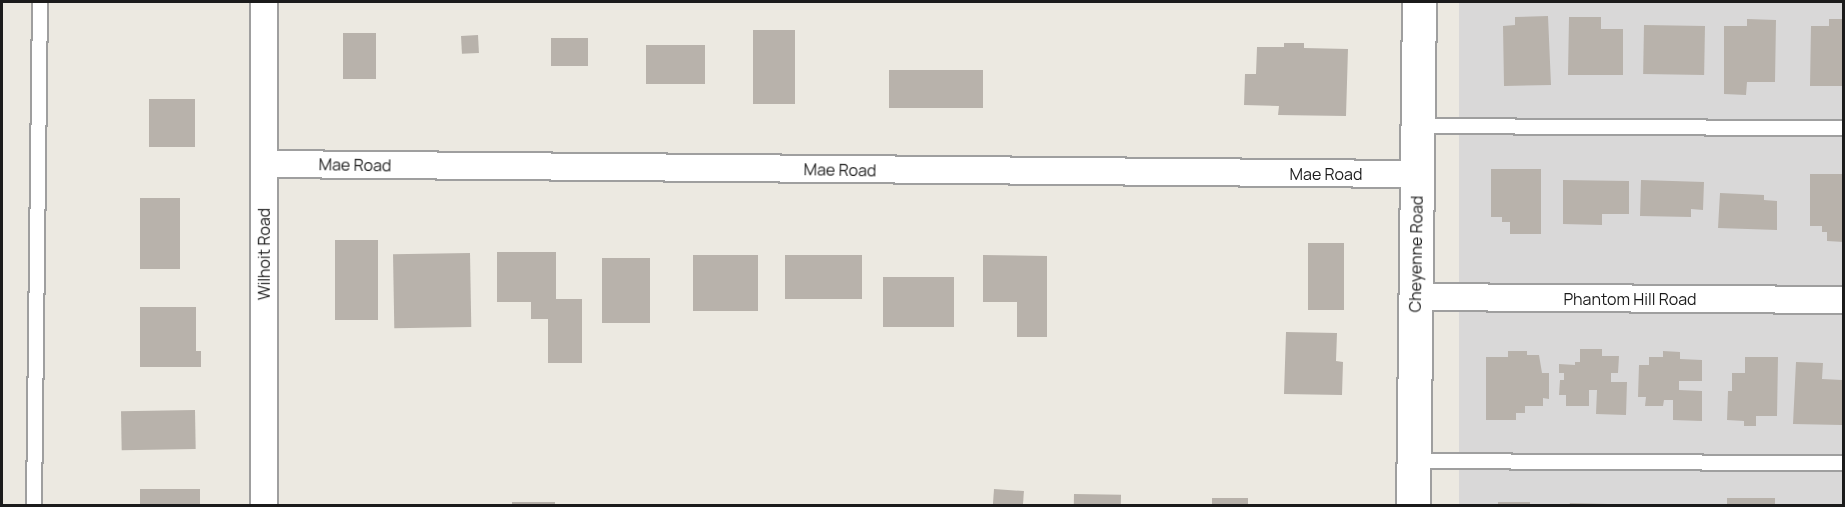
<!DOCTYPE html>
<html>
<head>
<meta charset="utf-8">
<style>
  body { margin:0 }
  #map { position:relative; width:1845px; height:507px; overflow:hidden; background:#ece9e1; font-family:Manrope,sans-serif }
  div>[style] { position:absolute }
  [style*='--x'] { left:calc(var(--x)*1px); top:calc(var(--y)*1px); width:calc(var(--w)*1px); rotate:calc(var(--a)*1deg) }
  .residential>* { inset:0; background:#d9d8d8; transform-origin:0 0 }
  .building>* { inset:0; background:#b8b2ab; transform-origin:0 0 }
  .roads { filter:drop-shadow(2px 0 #9f9f9f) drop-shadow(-2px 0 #9f9f9f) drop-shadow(0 2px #9f9f9f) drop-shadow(0 -2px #9f9f9f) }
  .service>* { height:14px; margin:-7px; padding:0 7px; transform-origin:7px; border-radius:7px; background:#fff }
  .minor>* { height:26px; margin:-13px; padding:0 13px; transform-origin:13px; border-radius:13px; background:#fff }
  .tertiary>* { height:33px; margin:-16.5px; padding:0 16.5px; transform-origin:16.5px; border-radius:16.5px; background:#fff }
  span { translate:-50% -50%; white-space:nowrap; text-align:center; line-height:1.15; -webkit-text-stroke:5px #fff; paint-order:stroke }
  .street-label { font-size:16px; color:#1b1b1b }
  .frame { position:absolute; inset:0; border:3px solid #1b1b1b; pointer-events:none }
</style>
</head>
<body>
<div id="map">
  <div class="residential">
    <div style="left:1459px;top:2px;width:384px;height:503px"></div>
  </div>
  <div class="building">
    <div style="clip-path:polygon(1548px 16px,1551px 85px,1504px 86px,1503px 26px,1515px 25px,1515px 17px)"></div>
    <div style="clip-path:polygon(1569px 17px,1601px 17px,1601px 29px,1623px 29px,1623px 75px,1568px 75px)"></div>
    <div style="clip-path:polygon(1747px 19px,1776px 20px,1775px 82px,1747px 82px,1746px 95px,1724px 94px,1724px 26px,1747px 26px)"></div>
    <div style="clip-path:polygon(1829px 19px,1844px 19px,1844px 86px,1810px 86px,1811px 26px,1829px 26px)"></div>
    <div style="left:1644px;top:25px;width:61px;height:49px;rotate:1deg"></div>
    <div style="left:753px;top:30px;width:42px;height:74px"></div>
    <div style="left:343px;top:33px;width:33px;height:46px"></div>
    <div style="left:478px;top:35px;width:18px;height:17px;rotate:87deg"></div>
    <div style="left:551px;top:38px;width:37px;height:28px"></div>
    <div style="clip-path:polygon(1284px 43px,1304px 43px,1304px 48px,1348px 49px,1346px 116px,1278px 115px,1279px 106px,1244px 105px,1245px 74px,1256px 74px,1257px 47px,1284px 47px)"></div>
    <div style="left:646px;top:45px;width:59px;height:39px"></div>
    <div style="left:889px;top:70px;width:94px;height:38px"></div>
    <div style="left:149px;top:99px;width:46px;height:48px"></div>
    <div style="clip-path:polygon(1491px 169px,1541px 169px,1541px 234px,1510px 234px,1510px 222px,1502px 222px,1502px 217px,1491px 217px)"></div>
    <div style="clip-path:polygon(1810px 174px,1844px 174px,1844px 242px,1827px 241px,1827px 232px,1822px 232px,1822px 226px,1810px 226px)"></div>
    <div style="clip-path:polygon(1563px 180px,1629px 181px,1629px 214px,1602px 214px,1602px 225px,1563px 224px)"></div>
    <div style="clip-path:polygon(1641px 180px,1704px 182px,1703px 210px,1691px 209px,1691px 217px,1640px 216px)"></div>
    <div style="clip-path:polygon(1720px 193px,1764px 195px,1764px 200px,1777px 201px,1777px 230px,1718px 228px)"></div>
    <div style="left:140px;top:198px;width:40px;height:71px"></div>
    <div style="left:335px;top:240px;width:43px;height:80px"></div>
    <div style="left:1308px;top:243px;width:36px;height:67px"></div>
    <div style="clip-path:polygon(497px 252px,556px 252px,556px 299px,582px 299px,582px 363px,548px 363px,548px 319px,531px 319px,531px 302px,497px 302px)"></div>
    <div style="left:470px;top:253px;width:74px;height:77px;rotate:89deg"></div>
    <div style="left:693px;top:255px;width:65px;height:56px"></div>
    <div style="left:785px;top:255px;width:77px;height:44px"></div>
    <div style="clip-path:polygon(983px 255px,1047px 256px,1047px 337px,1017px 337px,1017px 302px,983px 302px)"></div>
    <div style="left:602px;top:258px;width:48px;height:65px"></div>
    <div style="left:883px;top:277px;width:71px;height:50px"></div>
    <div style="clip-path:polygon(140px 307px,196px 307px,196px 351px,201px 351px,201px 367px,140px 367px)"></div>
    <div style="clip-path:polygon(1286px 332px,1337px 333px,1336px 361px,1343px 362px,1342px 395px,1284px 394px)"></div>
    <div style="clip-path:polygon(1580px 349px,1602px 349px,1602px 356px,1619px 356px,1618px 373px,1611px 373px,1611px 382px,1627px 382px,1626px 415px,1596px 414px,1597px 390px,1589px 390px,1589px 406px,1566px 406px,1566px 395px,1559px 395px,1560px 380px,1564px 380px,1564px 373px,1559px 373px,1559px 364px,1575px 365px,1575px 362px,1580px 362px)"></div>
    <div style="clip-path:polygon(1508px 351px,1527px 351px,1527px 355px,1539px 355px,1542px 373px,1549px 373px,1549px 399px,1543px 398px,1543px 406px,1525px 406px,1525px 413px,1516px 413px,1516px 420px,1486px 420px,1486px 357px,1508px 357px)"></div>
    <div style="clip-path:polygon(1663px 351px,1680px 352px,1680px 359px,1702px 360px,1702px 381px,1679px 381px,1679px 390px,1702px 391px,1702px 421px,1673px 420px,1673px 400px,1664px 400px,1663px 406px,1645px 406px,1646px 397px,1638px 397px,1639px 365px,1649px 365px,1649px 357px,1663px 357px)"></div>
    <div style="clip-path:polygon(1745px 357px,1778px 357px,1777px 416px,1756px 416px,1756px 426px,1744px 426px,1744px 421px,1727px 420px,1728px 391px,1732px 391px,1732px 373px,1745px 373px)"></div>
    <div style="clip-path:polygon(1796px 362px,1823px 363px,1822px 379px,1842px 380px,1842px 425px,1793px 424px)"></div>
    <div style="left:195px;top:410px;width:39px;height:74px;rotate:89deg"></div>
    <div style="left:140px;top:489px;width:60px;height:17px"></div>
    <div style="left:994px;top:489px;width:30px;height:17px;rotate:4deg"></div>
    <div style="left:1074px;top:494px;width:47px;height:12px;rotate:1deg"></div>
    <div style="left:1248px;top:498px;width:8px;height:36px;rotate:90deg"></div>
    <div style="left:1775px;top:498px;width:8px;height:48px;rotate:90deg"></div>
    <div style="left:512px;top:502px;width:43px;height:4px"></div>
    <div style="left:1498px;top:502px;width:32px;height:4px"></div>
    <div style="clip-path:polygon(1570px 503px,1608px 504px,1608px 506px,1569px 506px)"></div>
  </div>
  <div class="roads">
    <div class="service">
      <div style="--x:1418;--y:126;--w:426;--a:0.3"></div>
      <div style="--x:1414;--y:461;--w:430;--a:0.3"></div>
      <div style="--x:34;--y:506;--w:504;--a:-89.32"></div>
    </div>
    <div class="minor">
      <div style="--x:264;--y:2;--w:504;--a:90"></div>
      <div style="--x:264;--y:164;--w:1153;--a:0.5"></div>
      <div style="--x:1416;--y:297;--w:428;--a:0.4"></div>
    </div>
    <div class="tertiary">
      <div style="--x:1413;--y:506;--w:504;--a:-89.32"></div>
    </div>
  </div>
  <div class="street-label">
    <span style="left:355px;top:165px;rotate:1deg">Mae Road</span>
    <span style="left:840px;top:170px;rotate:1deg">Mae Road</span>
    <span style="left:1326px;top:174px">Mae Road</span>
    <span style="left:264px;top:254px;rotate:-90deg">Wilhoit Road</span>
    <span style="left:1416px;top:254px;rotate:-89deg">Cheyenne Road</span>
    <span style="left:1630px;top:299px">Phantom Hill Road</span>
  </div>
  <div class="frame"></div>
</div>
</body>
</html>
